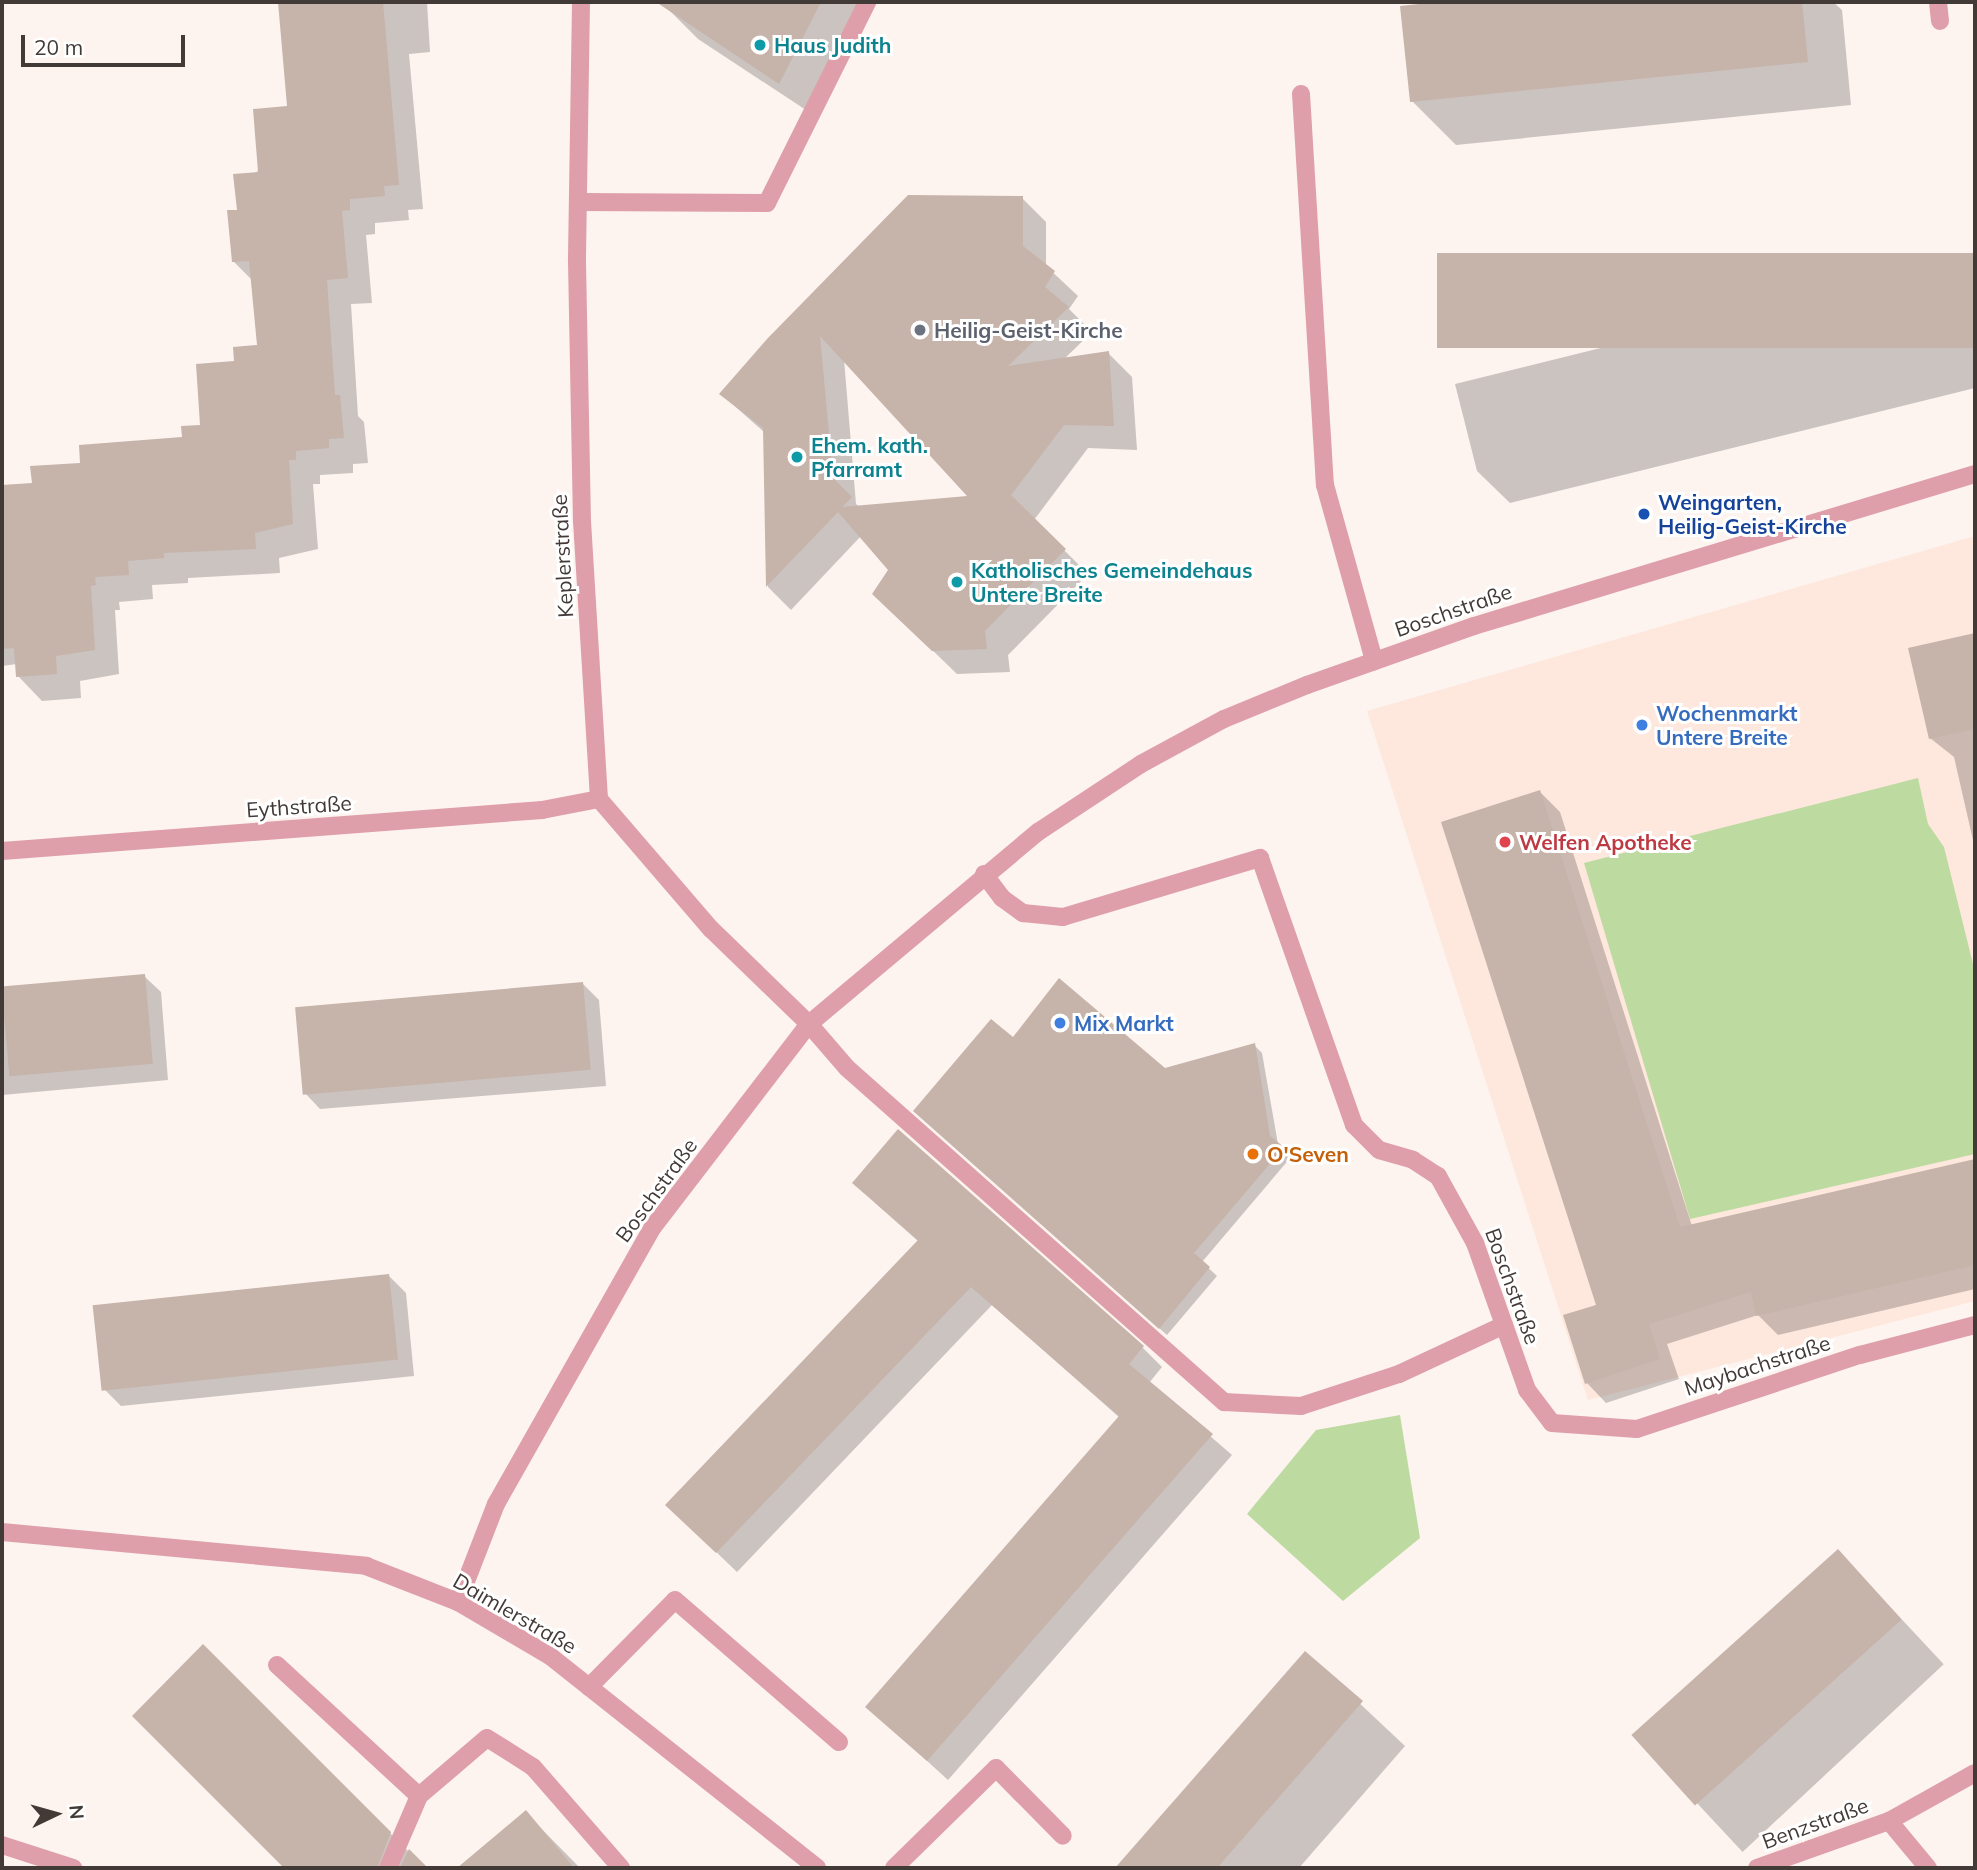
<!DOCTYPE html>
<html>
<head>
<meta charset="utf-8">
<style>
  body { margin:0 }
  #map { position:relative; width:1977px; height:1870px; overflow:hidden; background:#fdf4f0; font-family:Mulish,sans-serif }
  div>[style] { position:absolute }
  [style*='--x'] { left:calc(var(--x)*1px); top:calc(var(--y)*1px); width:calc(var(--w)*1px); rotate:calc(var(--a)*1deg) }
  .built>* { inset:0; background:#fee7dc }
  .green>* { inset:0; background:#bddba1 }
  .shadow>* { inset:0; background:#0003; transform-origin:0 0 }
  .building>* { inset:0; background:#c6b3aa; transform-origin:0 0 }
  .minor>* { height:18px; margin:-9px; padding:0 9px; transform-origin:9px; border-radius:9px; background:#df9faa }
  .dots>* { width:19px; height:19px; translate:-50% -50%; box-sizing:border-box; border:4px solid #fff; border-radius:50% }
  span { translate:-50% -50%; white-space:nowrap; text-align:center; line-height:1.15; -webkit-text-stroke:6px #fff; paint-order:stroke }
  .culture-label { font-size:21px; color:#0d838f; font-weight:700 }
  .left { translate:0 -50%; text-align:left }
  .worship-label { font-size:21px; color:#5b616d; font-weight:700 }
  .transit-label { font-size:21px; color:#164399; font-weight:700 }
  .street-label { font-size:21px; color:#423a36 }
  .shop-label { font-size:21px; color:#366cbe; font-weight:700 }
  .health-label { font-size:21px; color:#be3a42; font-weight:700 }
  .food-label { font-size:21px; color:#c56008; font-weight:700 }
  .frame { position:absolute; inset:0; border:4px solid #423a36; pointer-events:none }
  .north { position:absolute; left:21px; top:1779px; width:70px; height:70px; -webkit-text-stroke:5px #fff; paint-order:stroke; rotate:85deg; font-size:19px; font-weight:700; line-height:28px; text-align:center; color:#423a36 }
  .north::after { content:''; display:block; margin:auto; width:24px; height:32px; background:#423a36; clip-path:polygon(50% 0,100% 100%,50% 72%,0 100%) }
  .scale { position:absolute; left:21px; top:35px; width:164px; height:32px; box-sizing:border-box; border:4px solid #423a36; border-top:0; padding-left:9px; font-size:21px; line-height:24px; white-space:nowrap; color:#423a36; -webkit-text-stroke:5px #fff; paint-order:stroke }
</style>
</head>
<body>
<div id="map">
  <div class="built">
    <div style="clip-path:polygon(1975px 536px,1975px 1301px,1588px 1400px,1367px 711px)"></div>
  </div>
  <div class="green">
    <div style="clip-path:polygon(1918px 778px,1928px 824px,1944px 847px,1975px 972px,1975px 1154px,1690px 1219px,1584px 863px)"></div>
    <div style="clip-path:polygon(1400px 1415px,1420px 1538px,1343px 1601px,1247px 1514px,1316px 1430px)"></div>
  </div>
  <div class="shadow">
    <div style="clip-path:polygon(280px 2px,427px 2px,430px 52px,409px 54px,423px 209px,408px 210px,409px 220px,375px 223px,375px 234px,366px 235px,372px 303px,351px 304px,358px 416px,364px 422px,368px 463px,353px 464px,353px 473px,320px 475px,320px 484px,313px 484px,318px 549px,279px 558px,280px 573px,188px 578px,188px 583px,152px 585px,153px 599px,119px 602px,120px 610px,115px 610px,119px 674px,80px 681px,81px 698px,42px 701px,18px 676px,17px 664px,2px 666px,2px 487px,34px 484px,82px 464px,184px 439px,202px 426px,236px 363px,259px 347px,253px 281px,234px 262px,238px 211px,289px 107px)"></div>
    <div style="clip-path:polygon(669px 2px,869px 2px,812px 114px,698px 39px,666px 7px)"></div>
    <div style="clip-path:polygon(1456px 2px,1833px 2px,1842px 10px,1851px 105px,1456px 145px,1412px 101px,1402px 7px)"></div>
    <div style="clip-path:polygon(evenodd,1022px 198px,1046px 222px,1046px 266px,1078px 296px,1069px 309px,1092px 332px,1063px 360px,1108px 353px,1132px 377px,1137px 450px,1088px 448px,1034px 520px,1088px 574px,1008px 655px,1010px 672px,957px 674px,899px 618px,890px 570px,861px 536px,791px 610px,768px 587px,765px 433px,721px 394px,1022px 198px,844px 359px,971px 498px,860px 507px,856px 504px,844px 359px)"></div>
    <div style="clip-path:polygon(1975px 255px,1975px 388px,1510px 503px,1477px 471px,1455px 384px)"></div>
    <div style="clip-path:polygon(1975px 634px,1975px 849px,1954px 757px,1930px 738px,1910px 649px)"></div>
    <div style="clip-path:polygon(1540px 792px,1560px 812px,1692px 1226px,1975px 1161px,1975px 1289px,1778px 1335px,1758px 1315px,1667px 1344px,1679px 1379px,1606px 1403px,1587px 1383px,1598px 1306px)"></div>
    <div style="clip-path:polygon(144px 976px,161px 992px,168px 1080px,2px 1095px,2px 989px)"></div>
    <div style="clip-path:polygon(583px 984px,599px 1000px,606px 1086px,320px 1109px,304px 1092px)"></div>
    <div style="clip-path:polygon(1254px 1045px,1262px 1053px,1278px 1144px,1291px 1157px,1202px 1262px,1217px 1276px,1167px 1335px,923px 1119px,1165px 1070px)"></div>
    <div style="clip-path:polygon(874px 1202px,1143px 1348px,1162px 1367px,1149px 1383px,1232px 1455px,948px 1780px,868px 1707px,1120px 1418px,992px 1305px,737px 1572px,687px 1524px,919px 1242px)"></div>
    <div style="clip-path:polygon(389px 1276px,406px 1293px,414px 1376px,121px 1406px,104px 1389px)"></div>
    <div style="left:1838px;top:1551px;width:155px;height:275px;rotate:47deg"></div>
    <div style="clip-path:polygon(203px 1646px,419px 1862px,413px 1868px,286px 1868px,134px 1716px)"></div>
    <div style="clip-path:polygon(1306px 1653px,1405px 1746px,1299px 1868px,1129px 1868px,1123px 1862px)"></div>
    <div style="clip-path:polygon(526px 1813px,580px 1868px,459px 1868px)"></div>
  </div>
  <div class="building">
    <div style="clip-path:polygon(278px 2px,383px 2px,399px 185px,384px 186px,385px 196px,350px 199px,350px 210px,342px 211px,348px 278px,327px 280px,335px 395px,340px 395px,344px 438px,329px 439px,329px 448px,296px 451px,296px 460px,289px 460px,293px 524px,255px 533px,256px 549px,164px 553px,164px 558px,128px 561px,129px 575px,95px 577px,96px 585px,91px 586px,95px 650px,56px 656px,57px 674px,16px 677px,14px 648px,2px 649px,2px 485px,32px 483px,30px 466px,80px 463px,79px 445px,182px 437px,181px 426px,200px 425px,196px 364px,234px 361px,233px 347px,257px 345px,249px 261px,232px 262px,227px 210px,237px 210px,233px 174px,258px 172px,253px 109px,287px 106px)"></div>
    <div style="clip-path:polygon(656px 2px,821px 2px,779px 84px)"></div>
    <div style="clip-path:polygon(1438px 2px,1802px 2px,1808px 62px,1410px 102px,1400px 6px)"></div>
    <div style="clip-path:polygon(evenodd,908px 195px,1023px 196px,1023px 246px,1055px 271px,1045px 287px,1069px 307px,1008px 366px,1109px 351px,1114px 426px,1064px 425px,1011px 495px,1066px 549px,985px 631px,987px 649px,932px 651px,872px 594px,888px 570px,838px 512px,766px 587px,763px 428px,719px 394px,767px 339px,908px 195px,820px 336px,967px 496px,842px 507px,852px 497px,833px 478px,820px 336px)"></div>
    <div style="left:1975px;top:253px;width:95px;height:538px;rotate:90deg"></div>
    <div style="clip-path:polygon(1975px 633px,1975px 729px,1929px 739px,1908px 648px)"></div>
    <div style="clip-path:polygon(1540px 790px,1680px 1227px,1975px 1159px,1975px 1265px,1756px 1316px,1751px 1292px,1649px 1324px,1660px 1359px,1585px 1384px,1563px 1315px,1596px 1305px,1441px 822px)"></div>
    <div style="left:145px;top:974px;width:90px;height:144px;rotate:85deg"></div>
    <div style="clip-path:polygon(1059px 978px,1165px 1068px,1255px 1043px,1270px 1136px,1284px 1147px,1194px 1253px,1210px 1267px,1159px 1329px,913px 1111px,991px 1019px,1013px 1037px)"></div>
    <div style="left:583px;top:982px;width:88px;height:289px;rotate:85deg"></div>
    <div style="clip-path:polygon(898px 1129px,1144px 1346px,1129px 1364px,1213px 1434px,927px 1761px,865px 1707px,1119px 1416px,971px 1287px,716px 1553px,665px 1505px,918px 1240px,852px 1183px)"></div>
    <div style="left:389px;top:1274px;width:86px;height:298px;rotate:84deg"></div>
    <div style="left:1838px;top:1549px;width:95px;height:278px;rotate:48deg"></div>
    <div style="clip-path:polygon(203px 1644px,391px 1832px,377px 1868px,284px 1868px,132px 1716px)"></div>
    <div style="clip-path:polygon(1305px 1651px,1363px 1701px,1217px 1868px,1115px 1868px)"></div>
    <div style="clip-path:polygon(526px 1810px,574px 1868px,457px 1868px)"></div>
    <div style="clip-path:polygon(409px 1849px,428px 1868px,400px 1868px)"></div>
  </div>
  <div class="minor">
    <div style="--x:581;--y:2;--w:260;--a:90.9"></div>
    <div style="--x:577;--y:262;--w:259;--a:88.9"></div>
    <div style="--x:582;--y:521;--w:279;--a:86.5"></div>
    <div style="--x:599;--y:799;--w:172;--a:49.3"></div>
    <div style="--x:711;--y:929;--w:136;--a:44.1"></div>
    <div style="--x:809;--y:1024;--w:58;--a:49.2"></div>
    <div style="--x:847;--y:1068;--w:504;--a:41.54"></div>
    <div style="--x:1224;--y:1402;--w:77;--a:3"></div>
    <div style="--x:1301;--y:1406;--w:103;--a:-18.1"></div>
    <div style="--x:1399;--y:1374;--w:116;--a:-25"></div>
    <div style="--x:1938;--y:2;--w:19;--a:84"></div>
    <div style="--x:1301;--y:94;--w:392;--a:86.5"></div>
    <div style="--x:1325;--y:485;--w:183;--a:74.4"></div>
    <div style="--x:578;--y:202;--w:189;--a:0.3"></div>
    <div style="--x:767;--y:203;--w:225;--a:-63.5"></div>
    <div style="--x:2;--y:851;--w:542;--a:-4.34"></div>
    <div style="--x:542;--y:810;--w:58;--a:-10.9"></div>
    <div style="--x:984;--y:874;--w:30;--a:53"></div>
    <div style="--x:1002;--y:898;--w:26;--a:36"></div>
    <div style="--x:1023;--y:913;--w:40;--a:5.7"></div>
    <div style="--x:1063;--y:917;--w:206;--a:-16.7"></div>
    <div style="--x:1260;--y:858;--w:283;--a:70.6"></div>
    <div style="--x:1354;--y:1125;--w:35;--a:45"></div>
    <div style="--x:1379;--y:1150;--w:35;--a:16"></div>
    <div style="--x:1413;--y:1160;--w:30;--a:33"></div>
    <div style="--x:1438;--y:1176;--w:77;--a:61.1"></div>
    <div style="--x:1475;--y:1243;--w:156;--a:70.5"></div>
    <div style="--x:1527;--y:1390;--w:41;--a:52.9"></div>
    <div style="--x:1552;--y:1423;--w:85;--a:4"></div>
    <div style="--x:1637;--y:1429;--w:235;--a:-18.4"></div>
    <div style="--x:1860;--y:1355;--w:119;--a:-14.6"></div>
    <div style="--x:2;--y:1532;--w:366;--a:5.3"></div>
    <div style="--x:366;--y:1566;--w:99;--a:21.4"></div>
    <div style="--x:458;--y:1602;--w:107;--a:30.4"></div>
    <div style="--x:550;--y:1656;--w:341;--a:38.4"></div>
    <div style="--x:458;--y:1602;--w:105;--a:-68.8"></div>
    <div style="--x:496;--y:1504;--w:318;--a:-60.5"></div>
    <div style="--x:653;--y:1227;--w:256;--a:-52.5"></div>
    <div style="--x:809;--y:1024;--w:299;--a:-40"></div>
    <div style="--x:1038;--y:832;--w:123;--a:-33.4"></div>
    <div style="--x:1141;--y:764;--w:94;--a:-28.5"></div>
    <div style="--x:1224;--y:719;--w:90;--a:-22.3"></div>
    <div style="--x:1307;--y:685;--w:177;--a:-19.5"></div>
    <div style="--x:1474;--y:626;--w:524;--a:-16.88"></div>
    <div style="--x:277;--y:1665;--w:193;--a:42.7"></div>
    <div style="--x:589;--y:1687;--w:122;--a:-45.3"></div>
    <div style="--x:675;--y:1600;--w:217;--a:40.9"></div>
    <div style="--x:1889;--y:1821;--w:61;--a:50.3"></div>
    <div style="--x:2;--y:1845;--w:75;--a:17.9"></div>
    <div style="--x:388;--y:1868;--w:78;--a:-66.7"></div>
    <div style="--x:419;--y:1796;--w:89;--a:-40.5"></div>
    <div style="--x:487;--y:1738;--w:54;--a:32.2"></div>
    <div style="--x:533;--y:1767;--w:134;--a:48.9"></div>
    <div style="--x:894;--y:1868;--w:143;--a:-44.4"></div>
    <div style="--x:996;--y:1768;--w:95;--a:45.4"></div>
    <div style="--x:1757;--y:1868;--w:140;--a:-19.6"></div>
    <div style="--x:1889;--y:1821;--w:98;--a:-29.2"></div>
  </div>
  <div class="dots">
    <div style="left:760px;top:45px;background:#0f9aa8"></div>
    <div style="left:920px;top:330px;background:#6b7280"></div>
    <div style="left:797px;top:457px;background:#0f9aa8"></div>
    <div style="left:1644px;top:514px;background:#1a4fb4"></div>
    <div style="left:957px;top:582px;background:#0f9aa8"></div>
    <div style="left:1642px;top:725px;background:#3f7fe0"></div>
    <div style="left:1505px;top:842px;background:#e0444e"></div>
    <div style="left:1060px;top:1023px;background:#3f7fe0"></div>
    <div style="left:1253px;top:1154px;background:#e8710a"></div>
  </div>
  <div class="culture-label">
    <span class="left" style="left:774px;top:45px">Haus Judith</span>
    <span class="left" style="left:811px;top:457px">Ehem. kath.<br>Pfarramt</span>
    <span class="left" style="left:971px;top:582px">Katholisches Gemeindehaus<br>Untere Breite</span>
  </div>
  <div class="worship-label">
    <span class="left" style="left:934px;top:330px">Heilig-Geist-Kirche</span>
  </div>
  <div class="transit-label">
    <span class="left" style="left:1658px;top:514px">Weingarten,<br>Heilig-Geist-Kirche</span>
  </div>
  <div class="street-label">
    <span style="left:562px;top:556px;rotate:-93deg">Keplerstraße</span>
    <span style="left:1453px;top:610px;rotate:-19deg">Boschstraße</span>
    <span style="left:299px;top:806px;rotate:-4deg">Eythstraße</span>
    <span style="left:656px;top:1190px;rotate:-54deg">Boschstraße</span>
    <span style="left:1513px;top:1286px;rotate:70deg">Boschstraße</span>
    <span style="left:1757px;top:1365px;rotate:-18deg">Maybachstraße</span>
    <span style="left:515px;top:1613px;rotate:30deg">Daimlerstraße</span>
    <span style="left:1815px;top:1823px;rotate:-20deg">Benzstraße</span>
  </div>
  <div class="shop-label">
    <span class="left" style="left:1656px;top:725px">Wochenmarkt<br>Untere Breite</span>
    <span class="left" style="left:1074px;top:1023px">Mix Markt</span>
  </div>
  <div class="health-label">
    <span class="left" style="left:1519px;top:842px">Welfen Apotheke</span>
  </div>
  <div class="food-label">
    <span class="left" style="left:1267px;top:1154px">O'Seven</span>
  </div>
  <div class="frame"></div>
  <div class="north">N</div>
  <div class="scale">20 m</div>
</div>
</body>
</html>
